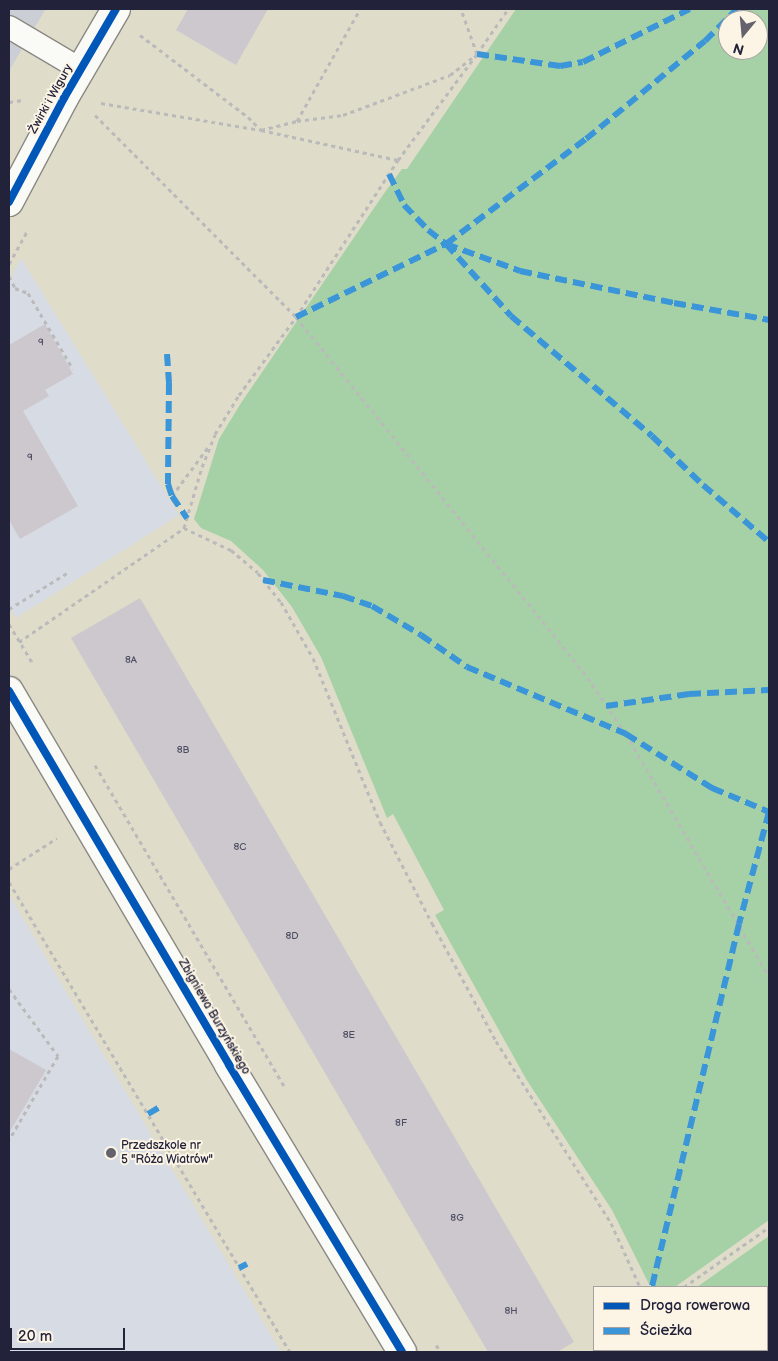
<!DOCTYPE html>
<html>
<head>
<meta charset="utf-8">
<style>
  body { margin:0 }
  #map { position:relative; width:778px; height:1361px; overflow:hidden; background:#dfdcc9; font-family:"Balsamiq Sans",sans-serif }
  div>[style] { position:absolute }
  [style*='--x'] { left:calc(var(--x)*1px); top:calc(var(--y)*1px); width:calc(var(--w)*1px); rotate:calc(var(--a)*1deg) }
  .built>* { inset:0; background:#d7dbe3 }
  .industrial>* { inset:0; background:#cbcfd5 }
  .green>* { inset:0; background:#a6d1a6 }
  .building>* { inset:0; background:#ccc8ce }
  .path>* { height:3px; margin-top:-1.5px; transform-origin:0; background:repeating-linear-gradient(90deg,#bbbaba 0 4px,transparent 0 8px) }
  .roads { filter:drop-shadow(1px 0 #8a8883) drop-shadow(-1px 0 #8a8883) drop-shadow(0 1px #8a8883) drop-shadow(0 -1px #8a8883) }
  .lane>* { height:22px; margin:-11px; padding:0 11px; transform-origin:11px; border-radius:11px; background:#fafaf7 }
  .street>* { height:28px; margin:-14px; padding:0 14px; transform-origin:14px; border-radius:14px; background:#fafaf7 }
  .quiet>* { height:6px; margin-top:-3px; transform-origin:0; background:repeating-linear-gradient(90deg,#3b95d9 0 12px,transparent 0 18px) }
  .cycleway>* { height:8px; margin:-4px; padding:0 4px; transform-origin:4px; border-radius:4px; background:#0057b8 }
  .dots>* { width:14px; height:14px; translate:-50% -50%; box-sizing:border-box; border:2px solid #fcf5e5; border-radius:50% }
  span { translate:-50% -50%; white-space:nowrap; text-align:center; line-height:1.15; -webkit-text-stroke:4px #fcf5e5; paint-order:stroke }
  .number-label { font-size:10px; color:#4c4c60 }
  .number-label span { -webkit-text-stroke-width:0 }
  .street-label { font-size:12px; color:#22223b }
  .poi-label { font-size:12px; color:#22223b }
  .left { translate:0 -50%; text-align:left }
  .frame { position:absolute; inset:0; border:10px solid #22223b; pointer-events:none }
  .legend { position:absolute; left:593px; top:1286px; width:175px; height:65px; box-sizing:border-box; background:#fcf5e5; border:1px solid #a5a1a1; margin:0; padding:6px 9px; list-style:none; font-size:15px; color:#22223b }
  .legend li { display:flex; align-items:center; gap:10px; height:25px }
  .legend b { width:25px; border:1px solid #a5a1a1 }
  .north { position:absolute; left:718px; top:10px; width:50px; height:50px; box-sizing:border-box; background:#fcf5e5; border:1px solid #a5a1a1; border-radius:50%; rotate:197deg; font-size:14px; font-weight:700; line-height:20px; text-align:center; color:#22223b }
  .north::after { content:''; display:block; margin:auto; width:18px; height:22px; background:#64636d; clip-path:polygon(50% 0,100% 100%,50% 72%,0 100%) }
  .scale { position:absolute; left:10px; top:1328px; width:115px; height:22px; box-sizing:border-box; border:2px solid #22223b; border-top:0; padding-left:6px; font-size:15px; line-height:18px; white-space:nowrap; color:#22223b; -webkit-text-stroke:4px #fcf5e5; paint-order:stroke }
</style>
</head>
<body>
<div id="map">
  <div class="built">
    <div style="clip-path:polygon(21px 258px,179px 515px,16px 618px,9px 607px,9px 281px)"></div>
    <div style="clip-path:polygon(9px 894px,49px 963px,281px 1352px,9px 1352px)"></div>
  </div>
  <div class="industrial">
    <div style="clip-path:polygon(9px 9px,45px 10px,9px 71px)"></div>
  </div>
  <div class="green">
    <div style="clip-path:polygon(evenodd,516px 9px,769px 9px,769px 1220px,675px 1287px,657px 1287px,649px 1284px,612px 1210px,526px 1079px,435px 915px,444px 910px,393px 814px,387px 818px,321px 657px,292px 607px,263px 570px,231px 541px,201px 528px,194px 519px,219px 439px,241px 403px,385px 192px,402px 169px,407px 169px,516px 9px,728px 20px,758px 20px,758px 50px,728px 50px,728px 20px)"></div>
    <div style="clip-path:polygon(769px 1236px,769px 1316px,767px 1317px,767px 1287px,697px 1287px)"></div>
  </div>
  <div class="building">
    <div style="clip-path:polygon(188px 9px,268px 9px,236px 65px,176px 30px)"></div>
    <div style="clip-path:polygon(45px 324px,73px 374px,45px 390px,49px 396px,23px 411px,78px 506px,20px 539px,9px 520px,9px 345px)"></div>
    <div style="clip-path:polygon(140px 598px,574px 1342px,557px 1352px,488px 1352px,71px 638px)"></div>
    <div style="clip-path:polygon(9px 1049px,46px 1070px,9px 1133px)"></div>
  </div>
  <div class="path">
    <div style="--x:140;--y:35;--w:136;--a:37.2"></div>
    <div style="--x:248;--y:117;--w:18;--a:45"></div>
    <div style="--x:261;--y:130;--w:37;--a:-14"></div>
    <div style="--x:297;--y:121;--w:46;--a:-7.4"></div>
    <div style="--x:343;--y:115;--w:114;--a:-20.5"></div>
    <div style="--x:450;--y:75;--w:34;--a:-38"></div>
    <div style="--x:477;--y:54;--w:48;--a:-109.6"></div>
    <div style="--x:9;--y:102;--w:14;--a:-8"></div>
    <div style="--x:101;--y:103;--w:162;--a:9.6"></div>
    <div style="--x:261;--y:130;--w:140;--a:12.4"></div>
    <div style="--x:95;--y:115;--w:285;--a:45.1"></div>
    <div style="--x:296;--y:317;--w:456;--a:51"></div>
    <div style="--x:583;--y:671;--w:76;--a:55.7"></div>
    <div style="--x:626;--y:734;--w:282;--a:59.5"></div>
    <div style="--x:297;--y:121;--w:129;--a:-60.6"></div>
    <div style="--x:9;--y:264;--w:38;--a:-61"></div>
    <div style="--x:9;--y:276;--w:13;--a:63"></div>
    <div style="--x:15;--y:288;--w:14;--a:21"></div>
    <div style="--x:28;--y:293;--w:88;--a:59.4"></div>
    <div style="--x:172;--y:496;--w:61;--a:-53.7"></div>
    <div style="--x:184;--y:528;--w:64;--a:-73.6"></div>
    <div style="--x:202;--y:467;--w:35;--a:-68"></div>
    <div style="--x:215;--y:434;--w:46;--a:-58.4"></div>
    <div style="--x:239;--y:395;--w:97;--a:-53.8"></div>
    <div style="--x:296;--y:317;--w:187;--a:-57"></div>
    <div style="--x:398;--y:160;--w:132;--a:-53.3"></div>
    <div style="--x:477;--y:54;--w:55;--a:-55.4"></div>
    <div style="--x:9;--y:609;--w:68;--a:-31.8"></div>
    <div style="--x:9;--y:624;--w:47;--a:59"></div>
    <div style="--x:19;--y:642;--w:201;--a:-34.6"></div>
    <div style="--x:184;--y:528;--w:52;--a:25.1"></div>
    <div style="--x:231;--y:550;--w:35;--a:40"></div>
    <div style="--x:258;--y:573;--w:37;--a:52"></div>
    <div style="--x:281;--y:602;--w:64;--a:60.3"></div>
    <div style="--x:313;--y:658;--w:177;--a:67.8"></div>
    <div style="--x:380;--y:822;--w:114;--a:62.8"></div>
    <div style="--x:432;--y:923;--w:134;--a:61.5"></div>
    <div style="--x:496;--y:1041;--w:215;--a:57.7"></div>
    <div style="--x:611;--y:1223;--w:70;--a:65.6"></div>
    <div style="--x:95;--y:765;--w:374;--a:59.5"></div>
    <div style="--x:9;--y:869;--w:57;--a:-32.9"></div>
    <div style="--x:9;--y:882;--w:548;--a:59.13"></div>
    <div style="--x:9;--y:989;--w:83;--a:53.8"></div>
    <div style="--x:58;--y:1056;--w:97;--a:120.3"></div>
    <div style="--x:684;--y:1287;--w:104;--a:-35.2"></div>
    <div style="--x:436;--y:1345;--w:9;--a:54"></div>
    <div style="--x:601;--y:1352;--w:4;--a:-27"></div>
  </div>
  <div class="roads">
    <div class="lane">
      <div style="--x:9;--y:27;--w:82;--a:30.6"></div>
    </div>
    <div class="street">
      <div style="--x:9;--y:202;--w:118;--a:-62.1"></div>
      <div style="--x:64;--y:98;--w:103;--a:-59.7"></div>
      <div style="--x:9;--y:691;--w:434;--a:59.5"></div>
      <div style="--x:229;--y:1065;--w:335;--a:58.9"></div>
    </div>
  </div>
  <div class="quiet">
    <div style="--x:477;--y:54;--w:84;--a:8.2"></div>
    <div style="--x:560;--y:66;--w:23;--a:-10"></div>
    <div style="--x:583;--y:62;--w:119;--a:-26.4"></div>
    <div style="--x:389;--y:174;--w:34;--a:64"></div>
    <div style="--x:404;--y:205;--w:35;--a:46"></div>
    <div style="--x:428;--y:230;--w:23;--a:38"></div>
    <div style="--x:446;--y:244;--w:79;--a:20"></div>
    <div style="--x:520;--y:271;--w:157;--a:11.7"></div>
    <div style="--x:674;--y:303;--w:97;--a:10.1"></div>
    <div style="--x:446;--y:244;--w:97;--a:47.9"></div>
    <div style="--x:511;--y:316;--w:185;--a:40.4"></div>
    <div style="--x:652;--y:436;--w:71;--a:43.9"></div>
    <div style="--x:703;--y:485;--w:87;--a:40.8"></div>
    <div style="--x:296;--y:317;--w:167;--a:-26"></div>
    <div style="--x:446;--y:244;--w:175;--a:-36.9"></div>
    <div style="--x:586;--y:139;--w:154;--a:-39.5"></div>
    <div style="--x:705;--y:41;--w:45;--a:-45"></div>
    <div style="--x:167;--y:354;--w:29;--a:86"></div>
    <div style="--x:169;--y:383;--w:101;--a:90.6"></div>
    <div style="--x:168;--y:484;--w:13;--a:72"></div>
    <div style="--x:172;--y:496;--w:27;--a:56"></div>
    <div style="--x:263;--y:580;--w:82;--a:11.3"></div>
    <div style="--x:343;--y:596;--w:31;--a:19"></div>
    <div style="--x:372;--y:606;--w:57;--a:30.6"></div>
    <div style="--x:421;--y:635;--w:56;--a:34.8"></div>
    <div style="--x:467;--y:667;--w:173;--a:22.8"></div>
    <div style="--x:626;--y:734;--w:102;--a:32.1"></div>
    <div style="--x:712;--y:788;--w:62;--a:22.8"></div>
    <div style="--x:769;--y:812;--w:116;--a:105"></div>
    <div style="--x:739;--y:924;--w:373;--a:103.5"></div>
    <div style="--x:606;--y:706;--w:84;--a:-8.2"></div>
    <div style="--x:689;--y:694;--w:80;--a:-2.9"></div>
    <div style="--x:148;--y:1114;--w:12;--a:-31"></div>
    <div style="--x:239;--y:1268;--w:9;--a:-27"></div>
  </div>
  <div class="cycleway">
    <div style="--x:9;--y:202;--w:118;--a:-62.1"></div>
    <div style="--x:64;--y:98;--w:103;--a:-59.7"></div>
    <div style="--x:9;--y:691;--w:434;--a:59.5"></div>
    <div style="--x:229;--y:1065;--w:335;--a:58.9"></div>
  </div>
  <div class="dots">
    <div style="left:111px;top:1153px;background:#64636d"></div>
  </div>
  <div class="number-label">
    <span style="left:41px;top:343px">9</span>
    <span style="left:30px;top:458px">9</span>
    <span style="left:131px;top:661px">8A</span>
    <span style="left:183px;top:751px">8B</span>
    <span style="left:240px;top:848px">8C</span>
    <span style="left:292px;top:937px">8D</span>
    <span style="left:349px;top:1036px">8E</span>
    <span style="left:401px;top:1124px">8F</span>
    <span style="left:457px;top:1219px">8G</span>
    <span style="left:511px;top:1312px">8H</span>
  </div>
  <div class="street-label">
    <span style="left:51px;top:99px;rotate:-61deg">Żwirki i Wigury</span>
    <span style="left:214px;top:1017px;rotate:60deg">Zbigniewa Burzyńskiego</span>
  </div>
  <div class="poi-label">
    <span class="left" style="left:121px;top:1153px">Przedszkole nr<br>5 "Róża Wiatrów"</span>
  </div>
  <div class="frame"></div>
  <ul class="legend">
  <li><b style="height:6px;background:#0057b8"></b>Droga rowerowa</li>
  <li><b style="height:6px;background:#3b95d9"></b>Ścieżka</li>
  </ul>
  <div class="north">N</div>
  <div class="scale">20 m</div>
</div>
</body>
</html>
